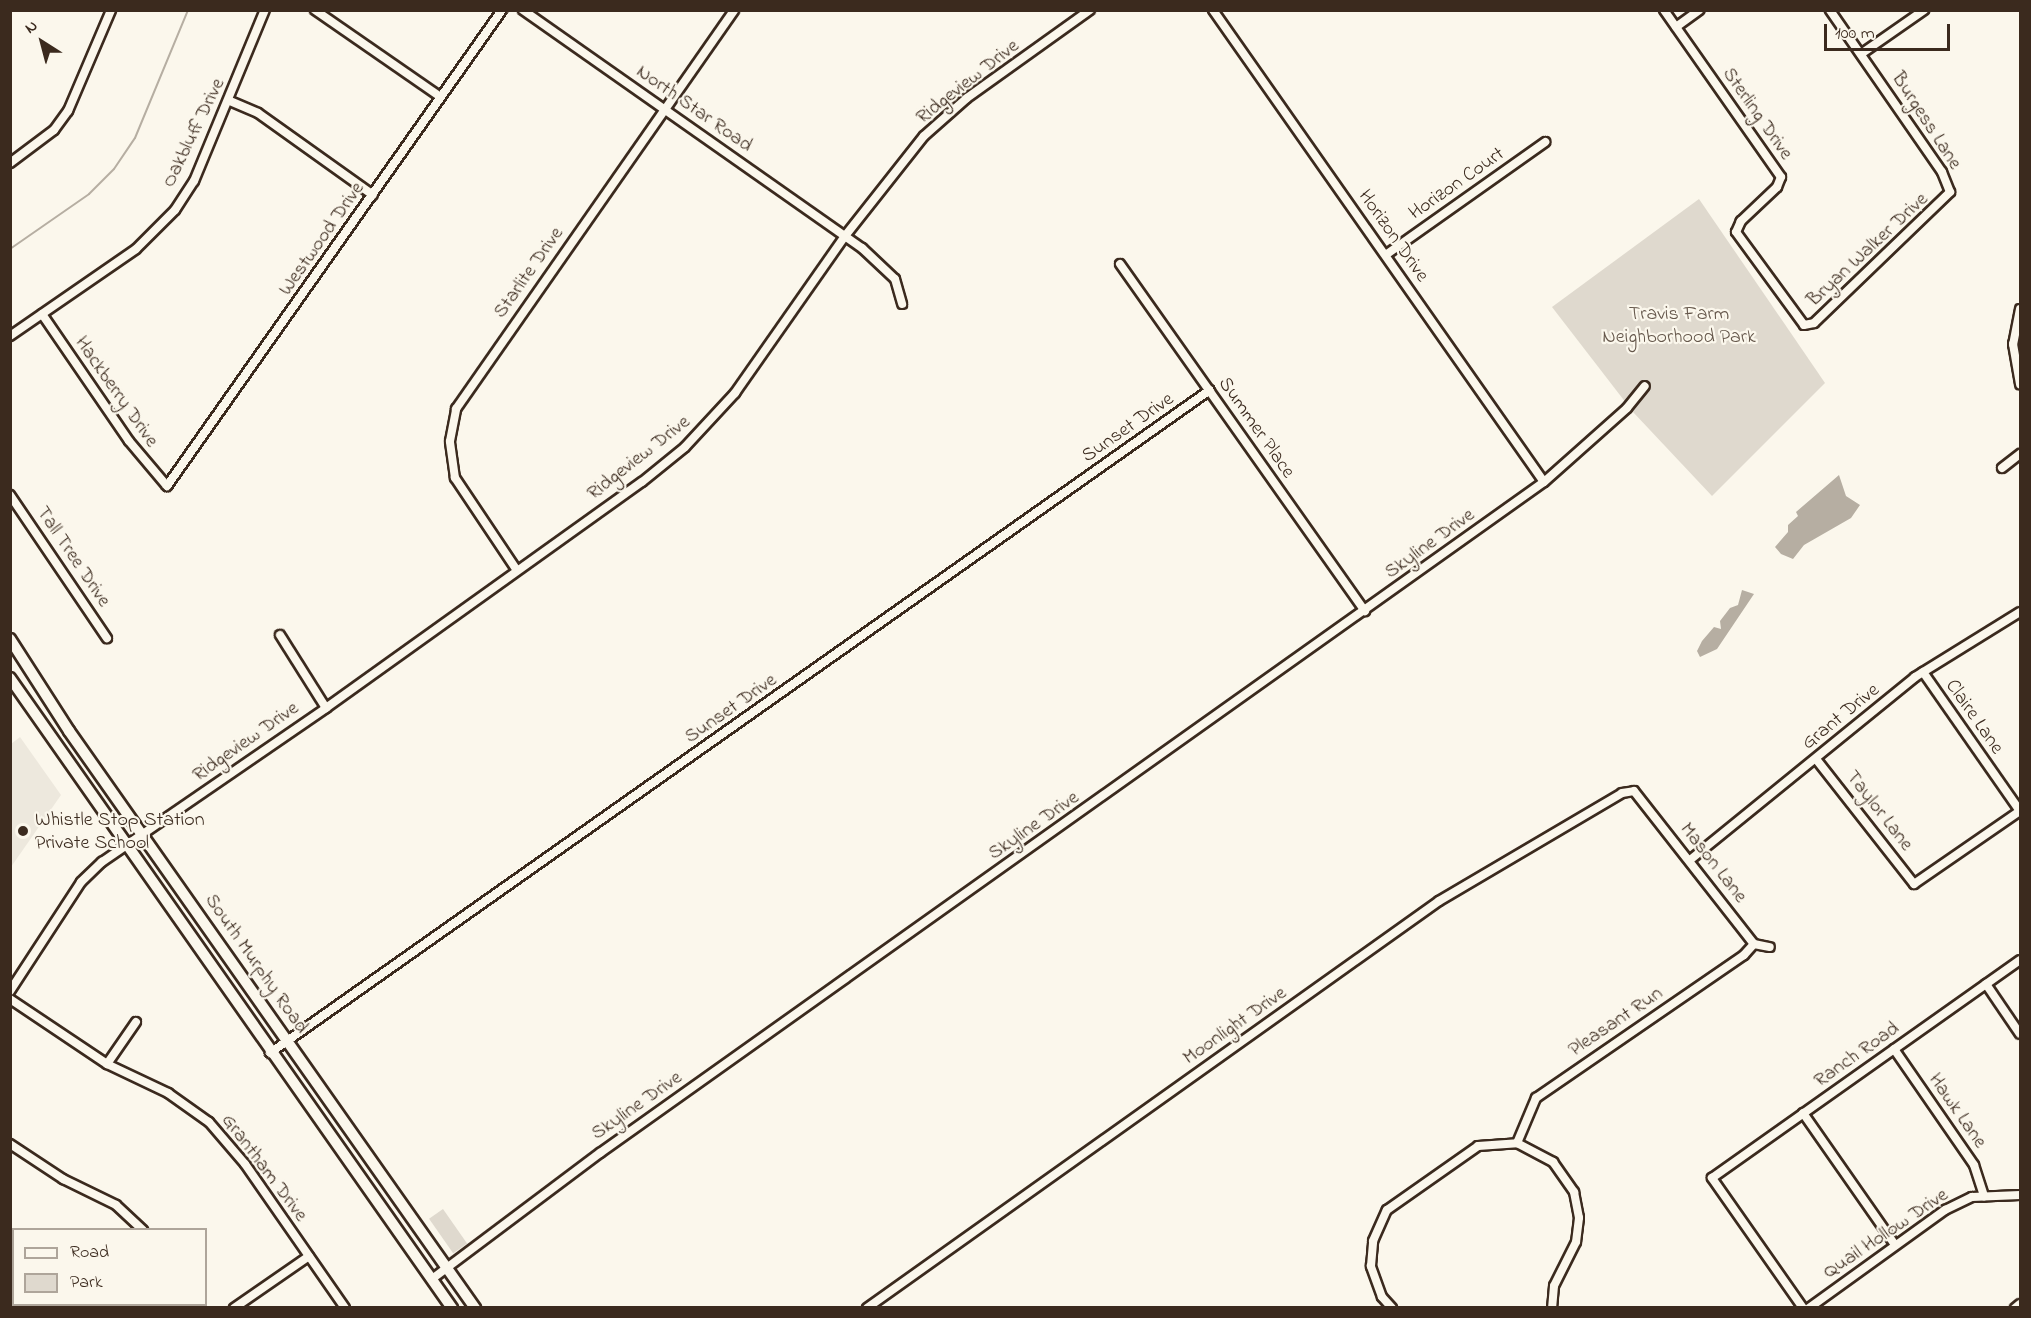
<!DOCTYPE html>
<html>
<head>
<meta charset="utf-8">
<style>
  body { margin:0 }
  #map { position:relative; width:2031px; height:1318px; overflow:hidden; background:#fbf7ec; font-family:"Indie Flower",sans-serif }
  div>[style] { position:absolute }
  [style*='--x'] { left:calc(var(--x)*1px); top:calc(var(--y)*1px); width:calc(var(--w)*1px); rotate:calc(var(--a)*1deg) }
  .built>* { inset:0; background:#ede8dd }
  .green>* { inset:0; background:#dfd9ce; transform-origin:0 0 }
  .water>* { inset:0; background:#b6aea2 }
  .stream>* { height:2px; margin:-1px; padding:0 1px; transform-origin:1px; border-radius:1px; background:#b6aea2 }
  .roads { filter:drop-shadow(2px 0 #3b2a1e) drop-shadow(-2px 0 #3b2a1e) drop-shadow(0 2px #3b2a1e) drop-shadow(0 -2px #3b2a1e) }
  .minor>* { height:8px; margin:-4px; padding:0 4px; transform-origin:4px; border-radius:4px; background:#fbf7ec }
  .major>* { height:10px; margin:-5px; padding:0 5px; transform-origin:5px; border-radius:5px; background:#fbf7ec }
  .dots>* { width:16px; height:16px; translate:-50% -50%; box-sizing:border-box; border:3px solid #fbf7ec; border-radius:50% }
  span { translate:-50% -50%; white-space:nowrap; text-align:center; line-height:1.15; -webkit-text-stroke:4.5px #fbf7ec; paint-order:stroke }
  .street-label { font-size:20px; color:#3b2a1e }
  .park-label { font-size:20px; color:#64564a }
  .poi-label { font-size:20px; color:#3b2a1e }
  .left { translate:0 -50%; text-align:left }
  .frame { position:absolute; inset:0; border:12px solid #3b2a1e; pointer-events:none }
  .legend { position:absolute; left:12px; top:1228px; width:195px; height:78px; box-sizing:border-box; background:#fbf7ec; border:2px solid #aea59a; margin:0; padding:8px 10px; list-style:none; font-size:18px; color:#3b2a1e }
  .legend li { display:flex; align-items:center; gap:12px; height:30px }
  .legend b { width:30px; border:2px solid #aea59a }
  .north { position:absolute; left:12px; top:12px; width:60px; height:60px; -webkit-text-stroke:4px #fbf7ec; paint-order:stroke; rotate:324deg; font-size:16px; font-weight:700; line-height:24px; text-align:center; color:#3b2a1e }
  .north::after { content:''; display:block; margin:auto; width:21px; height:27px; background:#3b2a1e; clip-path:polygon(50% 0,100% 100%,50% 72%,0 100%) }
  .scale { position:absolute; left:1824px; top:24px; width:126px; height:27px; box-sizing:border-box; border:3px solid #3b2a1e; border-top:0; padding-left:8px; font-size:18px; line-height:21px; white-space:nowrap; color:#3b2a1e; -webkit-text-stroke:4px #fbf7ec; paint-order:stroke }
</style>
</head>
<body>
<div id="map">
  <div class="built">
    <div style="clip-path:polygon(20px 737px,61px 795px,11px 867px,11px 744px)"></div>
  </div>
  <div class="green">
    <div style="clip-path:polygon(1699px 199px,1825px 383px,1712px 496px,1633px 412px,1552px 307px)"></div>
    <div style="left:443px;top:1209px;width:42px;height:17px;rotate:55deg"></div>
  </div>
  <div class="water">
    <div style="clip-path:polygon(1839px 475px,1846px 496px,1860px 505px,1851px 518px,1804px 545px,1793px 559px,1781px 554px,1775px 547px,1788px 532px,1788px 525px,1798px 516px,1796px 512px)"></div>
    <div style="clip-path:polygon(1742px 590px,1754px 594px,1717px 649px,1700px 657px,1697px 651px,1702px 641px,1714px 627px,1721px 629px,1720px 621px,1730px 608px,1738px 605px)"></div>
  </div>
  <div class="stream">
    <div style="--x:10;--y:249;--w:96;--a:-34.8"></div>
    <div style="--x:89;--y:194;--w:35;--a:-45"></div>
    <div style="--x:114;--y:169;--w:37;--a:-56"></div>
    <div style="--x:135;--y:138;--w:139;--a:-67.5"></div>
  </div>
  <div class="roads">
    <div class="minor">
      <div style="--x:315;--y:10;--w:151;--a:34.7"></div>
      <div style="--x:523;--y:10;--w:414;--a:35.1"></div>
      <div style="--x:862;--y:248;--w:45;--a:43.2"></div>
      <div style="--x:895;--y:279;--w:26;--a:74"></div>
      <div style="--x:1213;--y:10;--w:576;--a:54.96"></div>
      <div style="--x:1664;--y:10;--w:204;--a:55"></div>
      <div style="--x:1781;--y:177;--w:11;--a:112"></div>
      <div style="--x:1777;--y:187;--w:50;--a:136.6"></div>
      <div style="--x:1741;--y:221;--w:12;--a:114"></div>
      <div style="--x:1736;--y:232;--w:115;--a:53.8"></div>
      <div style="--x:1804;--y:325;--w:10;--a:-11"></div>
      <div style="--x:1814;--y:323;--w:189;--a:-43.9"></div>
      <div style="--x:1950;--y:192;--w:22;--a:-112"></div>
      <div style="--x:1942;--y:172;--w:197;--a:-124.7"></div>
      <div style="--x:1676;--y:27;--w:29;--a:-36"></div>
      <div style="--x:1861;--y:54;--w:77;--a:-34.9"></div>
      <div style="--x:230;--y:101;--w:30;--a:23"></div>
      <div style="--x:258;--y:113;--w:141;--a:35.5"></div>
      <div style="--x:10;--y:163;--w:55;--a:-36.9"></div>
      <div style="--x:54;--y:130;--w:24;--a:-54"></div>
      <div style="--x:68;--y:111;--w:110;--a:-66.9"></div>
      <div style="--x:1387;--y:254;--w:194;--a:-35.3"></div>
      <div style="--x:1120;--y:264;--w:425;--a:54.8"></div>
      <div style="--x:2020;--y:309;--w:36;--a:101"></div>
      <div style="--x:2013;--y:344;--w:41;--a:80.1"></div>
      <div style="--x:42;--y:314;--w:154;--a:55.6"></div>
      <div style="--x:129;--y:441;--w:59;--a:49.8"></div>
      <div style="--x:167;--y:486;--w:582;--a:-54.86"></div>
      <div style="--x:10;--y:336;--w:153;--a:-34.6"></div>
      <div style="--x:136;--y:249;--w:55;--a:-45"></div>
      <div style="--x:175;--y:210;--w:35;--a:-57"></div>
      <div style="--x:194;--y:181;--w:185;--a:-67.5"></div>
      <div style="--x:2002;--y:468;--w:23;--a:-38"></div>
      <div style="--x:10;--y:495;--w:173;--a:55.9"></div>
      <div style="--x:516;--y:569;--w:110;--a:-123.8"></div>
      <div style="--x:455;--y:478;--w:37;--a:-98"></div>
      <div style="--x:450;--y:441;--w:33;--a:-79"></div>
      <div style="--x:456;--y:409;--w:486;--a:-55.1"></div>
      <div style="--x:280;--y:635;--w:86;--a:57.8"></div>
      <div style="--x:1923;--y:672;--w:169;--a:55.1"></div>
      <div style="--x:1816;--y:759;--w:159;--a:51.9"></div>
      <div style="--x:1914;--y:884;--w:129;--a:-34.6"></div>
      <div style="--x:1690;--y:860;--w:290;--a:-39.1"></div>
      <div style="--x:1915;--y:677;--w:123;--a:-31.8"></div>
      <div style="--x:1986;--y:984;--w:60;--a:55.8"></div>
      <div style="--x:10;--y:991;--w:130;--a:-56.9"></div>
      <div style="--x:81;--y:882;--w:29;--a:-44"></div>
      <div style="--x:102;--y:862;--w:272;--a:-34.5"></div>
      <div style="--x:326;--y:708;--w:388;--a:-35.6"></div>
      <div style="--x:642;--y:482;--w:55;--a:-39.1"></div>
      <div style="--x:685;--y:447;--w:74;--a:-47.2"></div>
      <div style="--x:735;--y:393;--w:192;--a:-55"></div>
      <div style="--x:845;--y:236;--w:127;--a:-51.7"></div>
      <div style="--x:924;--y:136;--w:57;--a:-41.5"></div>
      <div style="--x:967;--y:98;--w:151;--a:-35.6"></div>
      <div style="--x:10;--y:999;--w:117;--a:33.8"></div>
      <div style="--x:107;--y:1064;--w:68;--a:25.4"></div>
      <div style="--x:168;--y:1093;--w:50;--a:35.3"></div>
      <div style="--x:209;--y:1122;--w:55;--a:49.4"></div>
      <div style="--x:245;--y:1164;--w:175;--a:55.2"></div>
      <div style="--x:1894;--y:1049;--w:141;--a:55.4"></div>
      <div style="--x:1974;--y:1165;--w:33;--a:72"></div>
      <div style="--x:270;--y:1053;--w:1150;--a:-35.2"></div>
      <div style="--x:107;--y:1064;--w:51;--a:-55.4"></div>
      <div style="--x:1803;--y:1113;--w:161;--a:55.1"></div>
      <div style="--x:1517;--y:1143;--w:49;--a:-67.1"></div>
      <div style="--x:1536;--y:1098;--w:252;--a:-34.5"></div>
      <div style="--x:1744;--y:955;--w:15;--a:-48"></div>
      <div style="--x:10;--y:1144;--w:64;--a:33.4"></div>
      <div style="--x:63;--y:1179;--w:59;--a:26.1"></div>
      <div style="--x:116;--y:1205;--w:37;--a:43"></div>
      <div style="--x:10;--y:1248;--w:4;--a:27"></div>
      <div style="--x:432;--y:1279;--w:210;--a:-36.9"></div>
      <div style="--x:600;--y:1153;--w:1158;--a:-35.41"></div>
      <div style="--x:1544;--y:482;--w:111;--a:-41.7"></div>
      <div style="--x:1627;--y:408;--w:28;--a:-51"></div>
      <div style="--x:96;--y:1304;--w:5;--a:53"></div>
      <div style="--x:195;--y:1304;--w:4;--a:63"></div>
      <div style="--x:37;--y:1308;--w:4;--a:-63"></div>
      <div style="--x:234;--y:1308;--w:91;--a:-34.7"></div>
      <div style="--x:867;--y:1308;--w:702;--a:-35.43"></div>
      <div style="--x:1439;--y:901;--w:212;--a:-30.5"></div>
      <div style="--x:1622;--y:793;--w:12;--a:-9"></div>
      <div style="--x:1634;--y:791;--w:194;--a:51.9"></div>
      <div style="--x:1754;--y:944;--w:16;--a:11"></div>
      <div style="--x:1392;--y:1308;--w:15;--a:-132"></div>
      <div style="--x:1382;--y:1297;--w:33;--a:-110"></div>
      <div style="--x:1371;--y:1266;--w:25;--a:-85"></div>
      <div style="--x:1373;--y:1241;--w:34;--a:-66"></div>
      <div style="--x:1387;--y:1210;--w:111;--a:-35.1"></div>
      <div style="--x:1478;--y:1146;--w:39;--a:-4"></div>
      <div style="--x:1517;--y:1143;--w:41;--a:27.8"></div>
      <div style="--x:1553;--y:1162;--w:37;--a:55"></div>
      <div style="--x:1574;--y:1192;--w:26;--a:79"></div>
      <div style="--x:1579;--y:1218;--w:24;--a:97"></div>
      <div style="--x:1576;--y:1242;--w:49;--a:116.6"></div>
      <div style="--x:1554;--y:1286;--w:22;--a:95"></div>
      <div style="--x:1803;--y:1308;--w:159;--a:-125"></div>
      <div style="--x:1712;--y:1178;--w:377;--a:-35.3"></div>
      <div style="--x:1809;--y:1308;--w:168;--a:-35.8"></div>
      <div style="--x:1945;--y:1210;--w:30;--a:-26"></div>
      <div style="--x:1972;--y:1197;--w:48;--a:-2.4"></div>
      <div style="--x:2015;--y:1308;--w:6;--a:-39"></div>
    </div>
    <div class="major">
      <div style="--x:10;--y:639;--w:109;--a:57.3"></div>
      <div style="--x:69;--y:731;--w:706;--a:54.87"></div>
      <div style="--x:10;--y:678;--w:770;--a:54.95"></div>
    </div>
  </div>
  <div class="dots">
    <div style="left:23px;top:831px;background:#3b2a1e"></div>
  </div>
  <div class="street-label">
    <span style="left:968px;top:82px;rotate:-38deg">Ridgeview Drive</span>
    <span style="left:694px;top:109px;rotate:35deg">North Star Road</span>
    <span style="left:1757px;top:114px;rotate:55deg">Sterling Drive</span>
    <span style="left:1926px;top:121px;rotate:57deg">Burgess Lane</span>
    <span style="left:194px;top:133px;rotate:-64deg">Oakbluff Drive</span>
    <span style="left:1457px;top:184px;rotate:-35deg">Horizon Court</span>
    <span style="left:1393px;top:236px;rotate:55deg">Horizon Drive</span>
    <span style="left:322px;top:239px;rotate:-55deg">Westwood Drive</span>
    <span style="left:1868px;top:250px;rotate:-43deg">Bryan Walker Drive</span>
    <span style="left:529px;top:273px;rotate:-55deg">Starlite Drive</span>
    <span style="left:116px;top:392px;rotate:55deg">Hackberry Drive</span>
    <span style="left:1128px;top:428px;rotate:-35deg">Sunset Drive</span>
    <span style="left:1256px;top:428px;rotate:55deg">Summer Place</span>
    <span style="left:639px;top:458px;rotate:-38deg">Ridgeview Drive</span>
    <span style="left:1430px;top:544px;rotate:-36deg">Skyline Drive</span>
    <span style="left:73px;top:557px;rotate:56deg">Tall Tree Drive</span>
    <span style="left:731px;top:709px;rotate:-35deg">Sunset Drive</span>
    <span style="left:1841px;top:717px;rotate:-39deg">Grant Drive</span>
    <span style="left:1974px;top:717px;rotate:55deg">Claire Lane</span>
    <span style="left:246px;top:742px;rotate:-35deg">Ridgeview Drive</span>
    <span style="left:1879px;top:811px;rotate:52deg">Taylor Lane</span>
    <span style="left:1034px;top:826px;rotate:-35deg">Skyline Drive</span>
    <span style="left:1713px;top:863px;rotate:52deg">Mason Lane</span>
    <span style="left:256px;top:964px;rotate:55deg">South Murphy Road</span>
    <span style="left:1616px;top:1022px;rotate:-34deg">Pleasant Run</span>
    <span style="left:1235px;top:1026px;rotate:-35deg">Moonlight Drive</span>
    <span style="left:1857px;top:1055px;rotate:-35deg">Ranch Road</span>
    <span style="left:637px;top:1106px;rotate:-35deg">Skyline Drive</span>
    <span style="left:1957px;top:1111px;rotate:55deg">Hawk Lane</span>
    <span style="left:264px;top:1168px;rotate:53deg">Grantham Drive</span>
    <span style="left:1886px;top:1234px;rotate:-34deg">Quail Hollow Drive</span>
  </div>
  <div class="park-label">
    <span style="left:1679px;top:326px">Travis Farm<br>Neighborhood Park</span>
  </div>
  <div class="poi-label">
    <span class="left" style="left:35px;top:832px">Whistle Stop Station<br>Private School</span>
  </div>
  <div class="frame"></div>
  <ul class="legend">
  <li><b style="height:8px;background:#fbf7ec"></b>Road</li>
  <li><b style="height:16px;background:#dfd9ce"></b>Park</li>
  </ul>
  <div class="north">N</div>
  <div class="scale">100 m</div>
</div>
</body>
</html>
